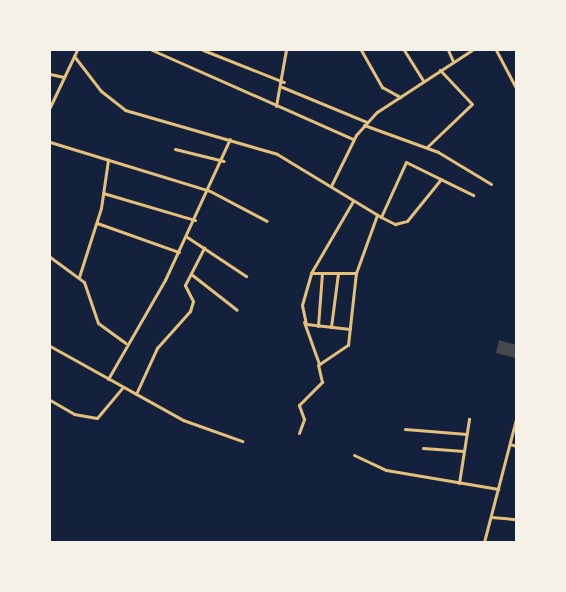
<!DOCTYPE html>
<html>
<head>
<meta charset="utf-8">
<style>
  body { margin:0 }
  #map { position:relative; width:566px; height:592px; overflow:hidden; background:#14213d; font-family:"Space Grotesk",sans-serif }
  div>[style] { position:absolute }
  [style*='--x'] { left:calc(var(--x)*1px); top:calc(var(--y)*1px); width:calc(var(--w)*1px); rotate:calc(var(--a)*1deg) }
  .building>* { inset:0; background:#48494c }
  .minor>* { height:3px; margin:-1.5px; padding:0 1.5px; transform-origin:1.5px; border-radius:1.5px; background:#e5c07b }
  span { translate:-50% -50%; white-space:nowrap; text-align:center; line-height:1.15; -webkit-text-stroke:5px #f6f1e7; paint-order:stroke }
  .frame { position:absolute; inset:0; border:51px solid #f6f1e7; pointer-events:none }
</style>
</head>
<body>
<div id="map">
  <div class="building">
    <div style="clip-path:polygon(499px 340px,516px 345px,516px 358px,496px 353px)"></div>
  </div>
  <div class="minor">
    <div style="--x:152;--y:50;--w:220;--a:23.9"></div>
    <div style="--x:203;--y:50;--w:87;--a:21.6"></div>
    <div style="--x:361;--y:50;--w:43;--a:60.4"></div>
    <div style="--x:382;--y:87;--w:21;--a:29"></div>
    <div style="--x:404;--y:50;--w:36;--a:58"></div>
    <div style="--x:448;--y:50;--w:12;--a:66"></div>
    <div style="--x:496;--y:50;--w:43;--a:62.2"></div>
    <div style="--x:74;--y:56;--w:44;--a:52.4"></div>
    <div style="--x:101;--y:91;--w:31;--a:38"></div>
    <div style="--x:125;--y:110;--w:158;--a:16.1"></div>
    <div style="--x:277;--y:154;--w:122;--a:31.2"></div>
    <div style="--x:381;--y:217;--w:60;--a:-65.6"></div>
    <div style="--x:406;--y:162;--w:75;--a:26.2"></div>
    <div style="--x:50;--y:74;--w:14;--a:12"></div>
    <div style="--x:282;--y:87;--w:92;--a:22.4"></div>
    <div style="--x:276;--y:106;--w:57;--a:-79.9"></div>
    <div style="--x:50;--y:107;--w:63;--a:-64.7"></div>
    <div style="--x:364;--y:125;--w:79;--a:20"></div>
    <div style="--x:438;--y:152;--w:62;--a:31.1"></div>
    <div style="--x:50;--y:142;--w:167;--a:17"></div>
    <div style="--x:210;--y:191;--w:64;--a:27.8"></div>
    <div style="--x:427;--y:147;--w:62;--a:-43.7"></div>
    <div style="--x:472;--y:104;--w:47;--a:-133.3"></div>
    <div style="--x:175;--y:149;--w:50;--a:13.8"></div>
    <div style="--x:331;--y:186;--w:57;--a:-63.9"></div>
    <div style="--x:356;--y:135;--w:31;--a:-48"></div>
    <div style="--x:377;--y:112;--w:113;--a:-33.1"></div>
    <div style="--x:103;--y:193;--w:96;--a:16.4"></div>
    <div style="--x:381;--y:217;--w:16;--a:27"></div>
    <div style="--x:395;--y:224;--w:12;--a:-14"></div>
    <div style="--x:407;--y:221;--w:54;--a:-51"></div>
    <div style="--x:97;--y:223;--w:87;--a:19.5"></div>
    <div style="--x:187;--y:237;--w:71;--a:33.5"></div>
    <div style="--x:50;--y:257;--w:42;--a:36.3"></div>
    <div style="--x:84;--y:282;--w:43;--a:71.1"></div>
    <div style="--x:98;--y:323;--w:34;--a:36"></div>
    <div style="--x:311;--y:273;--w:45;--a:0"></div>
    <div style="--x:191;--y:274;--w:58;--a:38"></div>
    <div style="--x:79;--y:277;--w:72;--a:-72.3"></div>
    <div style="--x:101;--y:208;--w:49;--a:-81.7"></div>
    <div style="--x:304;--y:322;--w:45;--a:70.3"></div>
    <div style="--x:318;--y:326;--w:53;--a:-85.7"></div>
    <div style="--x:331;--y:327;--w:54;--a:-82.6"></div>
    <div style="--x:350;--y:329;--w:44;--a:-173.5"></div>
    <div style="--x:306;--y:324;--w:19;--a:-102"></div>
    <div style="--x:302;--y:305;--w:33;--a:-74"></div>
    <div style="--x:311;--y:273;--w:83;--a:-59.7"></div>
    <div style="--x:50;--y:346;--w:152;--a:29.1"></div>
    <div style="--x:183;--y:420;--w:63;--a:19.6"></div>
    <div style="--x:108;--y:379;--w:114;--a:-60.1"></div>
    <div style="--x:165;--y:280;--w:155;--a:-65.3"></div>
    <div style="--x:136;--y:394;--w:51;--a:-65.5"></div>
    <div style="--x:157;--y:348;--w:50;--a:-48.3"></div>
    <div style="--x:190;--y:311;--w:10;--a:-73"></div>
    <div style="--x:193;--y:301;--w:18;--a:-117"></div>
    <div style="--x:185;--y:285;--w:42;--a:-62.8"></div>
    <div style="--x:50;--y:400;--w:28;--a:30"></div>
    <div style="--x:74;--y:414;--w:23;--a:10"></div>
    <div style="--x:97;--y:418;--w:40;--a:-50"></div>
    <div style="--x:405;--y:429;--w:62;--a:4.6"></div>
    <div style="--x:299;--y:433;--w:15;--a:-70"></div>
    <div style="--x:304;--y:419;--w:15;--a:-110"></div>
    <div style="--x:299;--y:405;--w:33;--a:-45"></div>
    <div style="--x:322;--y:382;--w:17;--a:-103"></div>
    <div style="--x:318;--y:365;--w:36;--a:-34"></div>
    <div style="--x:348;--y:345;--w:72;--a:-83.7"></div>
    <div style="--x:356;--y:273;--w:62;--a:-70.1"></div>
    <div style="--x:510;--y:444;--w:6;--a:18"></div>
    <div style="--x:423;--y:448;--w:41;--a:4.2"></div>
    <div style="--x:354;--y:455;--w:35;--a:25"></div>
    <div style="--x:386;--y:470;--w:114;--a:9.6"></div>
    <div style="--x:459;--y:483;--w:65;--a:-81.1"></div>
    <div style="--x:491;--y:517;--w:25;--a:5"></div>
    <div style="--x:484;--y:542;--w:127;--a:-75.4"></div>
  </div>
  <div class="frame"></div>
</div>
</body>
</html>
